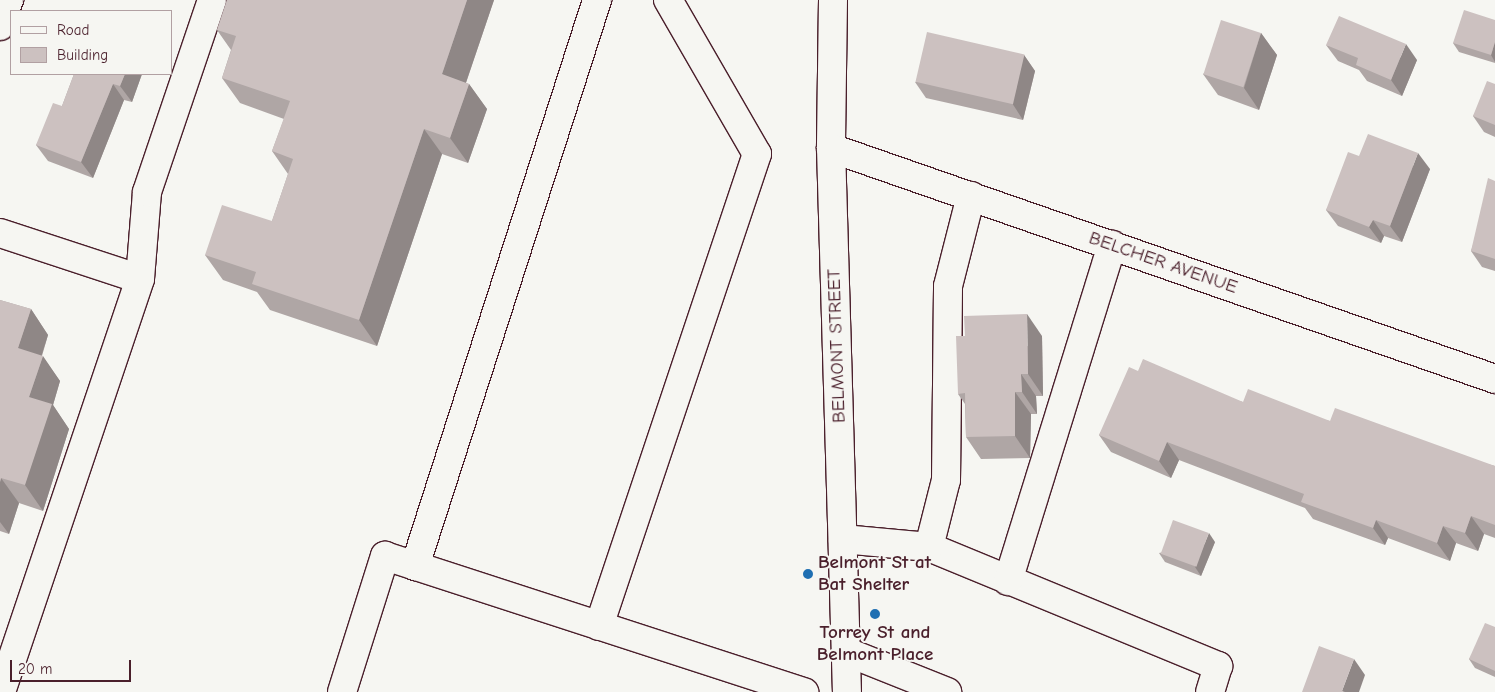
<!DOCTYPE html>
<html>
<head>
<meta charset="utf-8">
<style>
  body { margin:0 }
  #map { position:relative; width:1495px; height:692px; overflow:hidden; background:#f6f6f2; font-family:"Comic Neue",sans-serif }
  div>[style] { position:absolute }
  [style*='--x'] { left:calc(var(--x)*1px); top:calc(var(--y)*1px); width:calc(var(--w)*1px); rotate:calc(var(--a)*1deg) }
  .roads { filter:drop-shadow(1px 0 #4a1f2b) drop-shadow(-1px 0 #4a1f2b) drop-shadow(0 1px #4a1f2b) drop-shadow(0 -1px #4a1f2b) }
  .minor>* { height:28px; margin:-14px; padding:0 14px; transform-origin:14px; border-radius:14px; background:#f6f6f2 }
  .major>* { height:28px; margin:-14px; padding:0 14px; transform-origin:14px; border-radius:14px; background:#f6f6f2 }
  .wall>* { inset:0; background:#afa6a5 }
  .shaded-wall>* { inset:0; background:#8f8786 }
  .building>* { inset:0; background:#ccc1c0; transform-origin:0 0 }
  .dots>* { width:14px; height:14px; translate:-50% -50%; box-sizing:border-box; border:2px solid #f6f6f2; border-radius:50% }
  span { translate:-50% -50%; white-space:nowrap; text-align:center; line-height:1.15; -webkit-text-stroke:4px #f6f6f2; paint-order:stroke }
  .street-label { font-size:19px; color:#4a1f2b }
  .poi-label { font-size:19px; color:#4a1f2b; font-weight:700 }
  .left { translate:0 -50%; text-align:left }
  .legend { position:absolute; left:10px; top:10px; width:162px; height:65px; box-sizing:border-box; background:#f6f6f2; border:1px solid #b1a0a2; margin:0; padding:6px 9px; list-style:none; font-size:15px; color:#4a1f2b }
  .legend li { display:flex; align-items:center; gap:10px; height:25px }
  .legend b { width:25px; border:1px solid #b1a0a2 }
  .scale { position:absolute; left:10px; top:660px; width:121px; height:22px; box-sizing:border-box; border:2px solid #4a1f2b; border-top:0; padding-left:6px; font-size:15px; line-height:18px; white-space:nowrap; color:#4a1f2b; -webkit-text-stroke:4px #f6f6f2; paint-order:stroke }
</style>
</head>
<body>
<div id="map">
  <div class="roads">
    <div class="minor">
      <div style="--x:0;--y:26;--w:28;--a:-71"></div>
      <div style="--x:831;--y:148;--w:703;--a:19.18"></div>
      <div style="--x:0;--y:233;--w:147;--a:18.2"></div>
      <div style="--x:140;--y:279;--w:436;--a:108.6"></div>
      <div style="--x:140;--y:279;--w:87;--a:-85.4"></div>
      <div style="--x:147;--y:192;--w:203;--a:-71.3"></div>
      <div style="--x:843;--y:539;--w:86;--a:5.3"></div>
      <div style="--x:929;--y:547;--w:313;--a:22.4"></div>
      <div style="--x:1218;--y:666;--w:27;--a:107"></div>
      <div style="--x:929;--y:547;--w:69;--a:-75.8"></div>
      <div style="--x:946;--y:480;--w:194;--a:-89.4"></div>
      <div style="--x:948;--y:286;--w:93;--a:-75.7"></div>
      <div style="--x:415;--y:566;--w:595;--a:-72.17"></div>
      <div style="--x:1008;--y:581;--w:352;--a:-72.8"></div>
      <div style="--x:599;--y:626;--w:498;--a:-71.5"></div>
      <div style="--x:757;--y:154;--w:178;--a:-120"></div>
      <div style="--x:847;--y:652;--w:108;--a:21.8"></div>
      <div style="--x:342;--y:692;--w:143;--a:-72.5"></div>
      <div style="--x:385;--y:556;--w:441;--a:18"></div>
    </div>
    <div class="major">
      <div style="--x:833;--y:0;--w:148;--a:90.8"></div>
      <div style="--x:831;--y:148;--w:544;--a:88.32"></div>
    </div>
  </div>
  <div class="wall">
    <div style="clip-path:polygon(227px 0,494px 0,466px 83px,469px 84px,487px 109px,468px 163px,442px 154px,377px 346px,270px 310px,257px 292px,223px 280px,205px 255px,272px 221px,288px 174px,272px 151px,284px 119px,240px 103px,222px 78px,231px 50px,217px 30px)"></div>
    <div style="clip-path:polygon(1495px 20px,1495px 63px,1459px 52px,1453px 43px)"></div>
    <div style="clip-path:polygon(1261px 33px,1277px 55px,1259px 110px,1218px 95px,1203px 74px)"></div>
    <div style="clip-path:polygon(1326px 45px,1417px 60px,1402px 96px,1367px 81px,1359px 70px,1338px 61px)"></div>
    <div style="clip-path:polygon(1024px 55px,1035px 71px,1023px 120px,926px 98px,915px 82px)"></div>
    <div style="clip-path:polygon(74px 74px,142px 74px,132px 102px,124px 100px,93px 178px,48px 161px,36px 145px,62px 106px)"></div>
    <div style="clip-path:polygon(1495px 84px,1495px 137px,1484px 132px,1473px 116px)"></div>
    <div style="clip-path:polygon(1359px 156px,1430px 169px,1402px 242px,1384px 236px,1381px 243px,1338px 226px,1326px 210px)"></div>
    <div style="clip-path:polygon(1495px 181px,1495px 271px,1482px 267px,1471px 251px)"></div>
    <div style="clip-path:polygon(0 300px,31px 309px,48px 335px,42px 356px,60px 381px,53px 405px,69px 429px,43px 511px,19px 503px,9px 534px,0 531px)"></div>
    <div style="clip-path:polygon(1042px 336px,1043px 396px,1036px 396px,1037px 414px,1031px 414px,1030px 458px,981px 459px,966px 437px,965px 404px,958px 394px)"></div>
    <div style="clip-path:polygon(1138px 371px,1243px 402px,1330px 421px,1495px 466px,1495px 538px,1484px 534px,1478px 551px,1456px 543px,1450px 561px,1388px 538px,1385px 545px,1313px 519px,1305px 508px,1179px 460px,1171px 478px,1111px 452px,1099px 435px)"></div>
    <div style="clip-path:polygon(1215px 542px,1201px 576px,1165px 562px,1159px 553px)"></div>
    <div style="clip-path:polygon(1495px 627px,1495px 677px,1475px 668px,1469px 659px)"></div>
  </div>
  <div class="shaded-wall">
    <div style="clip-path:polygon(467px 0,494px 0,460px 100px,442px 74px)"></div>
    <div style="clip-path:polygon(1261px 33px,1277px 55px,1259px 110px,1244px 88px)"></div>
    <div style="clip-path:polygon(1495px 42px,1495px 62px,1491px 55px)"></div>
    <div style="clip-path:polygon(1406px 44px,1417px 60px,1402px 96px,1391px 80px)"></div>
    <div style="clip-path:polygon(1024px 55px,1035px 71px,1023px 120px,1012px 103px)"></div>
    <div style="clip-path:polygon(125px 74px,142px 74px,132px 102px,120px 86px)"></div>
    <div style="clip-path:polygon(113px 84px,124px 100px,93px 178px,81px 162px)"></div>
    <div style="clip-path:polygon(469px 84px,487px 109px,468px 163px,450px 138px)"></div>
    <div style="clip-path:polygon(424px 129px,442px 154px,377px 346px,359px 320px)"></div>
    <div style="clip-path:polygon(1418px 153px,1430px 169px,1402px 242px,1390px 226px)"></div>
    <div style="clip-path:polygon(1373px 220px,1384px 236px,1381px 243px,1369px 227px)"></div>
    <div style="clip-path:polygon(31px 309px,48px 335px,36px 373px,18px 348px)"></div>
    <div style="clip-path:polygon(1027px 314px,1042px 336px,1043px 396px,1028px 374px)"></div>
    <div style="clip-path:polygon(43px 356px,60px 381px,53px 405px,69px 429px,43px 511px,25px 485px,29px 397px)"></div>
    <div style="clip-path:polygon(1021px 374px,1036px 396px,1037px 414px,1022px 392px)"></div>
    <div style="clip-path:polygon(1015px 392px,1031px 414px,1030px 458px,1015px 436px)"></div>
    <div style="clip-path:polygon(1167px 442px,1179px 460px,1171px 478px,1159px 461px)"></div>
    <div style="clip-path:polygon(1px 478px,19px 503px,9px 534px,0 522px,0 482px)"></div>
    <div style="clip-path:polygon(1471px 516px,1484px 534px,1478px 551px,1465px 533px)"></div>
    <div style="clip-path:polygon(1376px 520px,1388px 538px,1385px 545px,1373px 528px)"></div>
    <div style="clip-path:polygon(1443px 526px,1456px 543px,1450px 561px,1437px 543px)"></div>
    <div style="clip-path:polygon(1209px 533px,1215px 542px,1201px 576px,1195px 567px)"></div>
    <div style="clip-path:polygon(1354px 659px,1365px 675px,1359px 692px,1343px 692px,1342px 691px)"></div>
  </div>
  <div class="building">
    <div style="clip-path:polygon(227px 0,467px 0,442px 74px,469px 84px,450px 138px,424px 129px,359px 320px,252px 284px,256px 272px,205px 255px,222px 205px,272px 221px,293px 159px,272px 151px,290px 101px,222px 78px,236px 36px,217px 30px)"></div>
    <div style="clip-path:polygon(1464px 10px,1495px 20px,1495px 42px,1491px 55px,1453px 43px)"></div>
    <div style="clip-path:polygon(1339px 16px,1406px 44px,1391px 80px,1356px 65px,1358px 58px,1326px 45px)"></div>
    <div style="left:1221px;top:20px;width:42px;height:57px;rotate:18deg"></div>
    <div style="left:927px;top:32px;width:100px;height:51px;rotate:13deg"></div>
    <div style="clip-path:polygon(74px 74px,125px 74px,120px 86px,113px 84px,81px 162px,36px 145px,53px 103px,62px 106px)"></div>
    <div style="clip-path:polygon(1487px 81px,1495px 84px,1495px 125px,1473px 116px)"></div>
    <div style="clip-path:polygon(1368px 134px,1418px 153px,1390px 226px,1373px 220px,1369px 227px,1326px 210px,1348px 152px,1359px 156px)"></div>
    <div style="clip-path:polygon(1488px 178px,1495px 181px,1495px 259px,1471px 251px)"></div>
    <div style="clip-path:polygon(0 300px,31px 309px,18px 348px,43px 356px,29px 397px,52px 404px,25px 485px,1px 478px,0 482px)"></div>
    <div style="clip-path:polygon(1027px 314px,1028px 374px,1021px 374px,1022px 392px,1015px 392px,1015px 436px,966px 437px,965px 393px,958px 394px,956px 336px,965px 336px,964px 316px)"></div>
    <div style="clip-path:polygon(1143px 359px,1243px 402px,1248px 389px,1330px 421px,1335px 408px,1495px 466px,1495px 525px,1471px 516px,1465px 533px,1443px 526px,1437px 543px,1376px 520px,1373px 528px,1301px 502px,1304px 494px,1167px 442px,1159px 461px,1099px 435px,1129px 367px,1138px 371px)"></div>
    <div style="left:1173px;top:520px;width:38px;height:36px;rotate:20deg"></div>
    <div style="clip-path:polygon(1485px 623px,1495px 627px,1495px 671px,1469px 659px)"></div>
    <div style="clip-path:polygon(1319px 646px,1354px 659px,1342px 691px,1345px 692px,1302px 692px)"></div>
  </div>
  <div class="dots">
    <div style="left:808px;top:574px;background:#1f6fb2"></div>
    <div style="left:875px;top:614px;background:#1f6fb2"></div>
  </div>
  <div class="street-label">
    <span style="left:1163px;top:263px;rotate:19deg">BELCHER AVENUE</span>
    <span style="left:837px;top:346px;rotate:-92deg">BELMONT STREET</span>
  </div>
  <div class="poi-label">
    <span class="left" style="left:818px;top:574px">Belmont St at<br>Bat Shelter</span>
    <span style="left:875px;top:644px">Torrey St and<br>Belmont Place</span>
  </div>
  <ul class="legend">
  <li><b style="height:6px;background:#f6f6f2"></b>Road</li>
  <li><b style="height:14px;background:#ccc1c0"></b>Building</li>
  </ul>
  <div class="scale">20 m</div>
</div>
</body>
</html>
